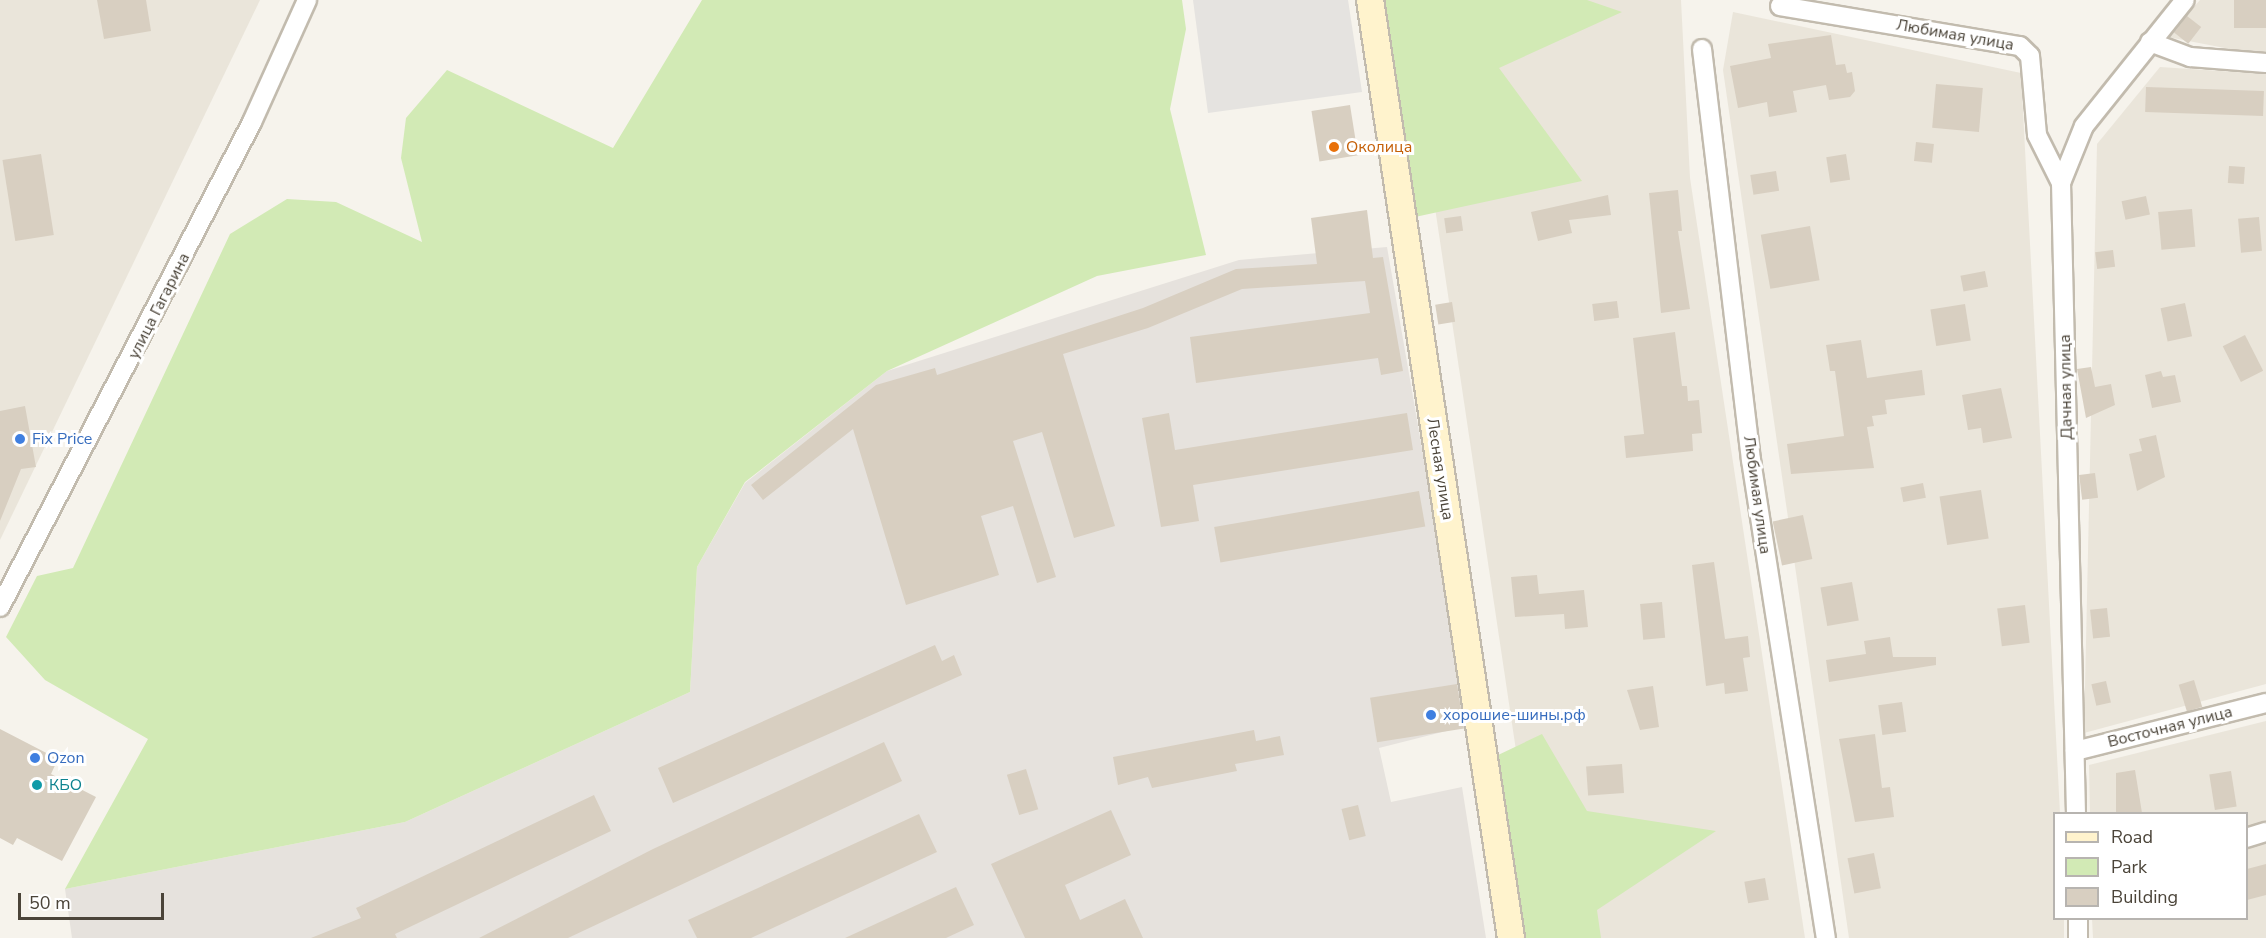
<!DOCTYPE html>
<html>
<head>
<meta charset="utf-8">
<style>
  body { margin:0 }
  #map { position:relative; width:2266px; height:938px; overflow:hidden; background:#f6f3ec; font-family:"Nunito Sans",sans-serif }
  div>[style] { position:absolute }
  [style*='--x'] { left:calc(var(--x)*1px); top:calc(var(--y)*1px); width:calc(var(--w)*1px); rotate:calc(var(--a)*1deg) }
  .residential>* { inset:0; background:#eae5da }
  .industrial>* { inset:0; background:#e6e2dd }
  .green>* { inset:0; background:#d2eab5 }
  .parking>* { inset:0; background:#e5e3e0 }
  .building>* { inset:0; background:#d8cfc1; transform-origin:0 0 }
  .roads { filter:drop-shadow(2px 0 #c2bbae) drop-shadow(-2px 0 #c2bbae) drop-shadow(0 2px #c2bbae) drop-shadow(0 -2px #c2bbae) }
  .street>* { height:18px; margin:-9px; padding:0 9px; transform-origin:9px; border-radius:9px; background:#fff }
  .secondary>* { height:26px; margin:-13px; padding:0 13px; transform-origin:13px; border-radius:13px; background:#fff3cd }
  .dots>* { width:16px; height:16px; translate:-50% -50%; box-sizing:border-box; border:3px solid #fff; border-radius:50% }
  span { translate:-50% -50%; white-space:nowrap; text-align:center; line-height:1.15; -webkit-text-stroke:6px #fff; paint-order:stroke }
  .street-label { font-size:16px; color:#4b4439 }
  .food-label { font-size:16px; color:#c56008 }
  .left { translate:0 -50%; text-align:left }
  .shop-label { font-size:16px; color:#366cbe }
  .culture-label { font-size:16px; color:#0d838f }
  .legend { position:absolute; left:2053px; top:812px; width:195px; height:108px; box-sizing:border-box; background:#fff; border:2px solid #b7b4b0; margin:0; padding:8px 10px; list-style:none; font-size:18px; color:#4b4439 }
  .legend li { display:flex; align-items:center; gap:12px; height:30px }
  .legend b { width:30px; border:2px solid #b7b4b0 }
  .scale { position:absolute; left:18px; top:893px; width:146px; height:27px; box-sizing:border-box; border:3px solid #4b4439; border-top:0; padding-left:8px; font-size:18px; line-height:21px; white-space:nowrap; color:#4b4439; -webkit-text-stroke:4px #fff; paint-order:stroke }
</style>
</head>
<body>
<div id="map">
  <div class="residential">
    <div style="clip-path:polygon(0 0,260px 0,0 540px)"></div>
    <div style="clip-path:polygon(1404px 0,1681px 0,1690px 178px,1805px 938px,1544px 938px)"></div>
    <div style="clip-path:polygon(2200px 0,2266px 0,2266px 56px,2168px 37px)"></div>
    <div style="clip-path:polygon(1733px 12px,2021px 73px,2060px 813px,2054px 814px,2054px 918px,2064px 919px,2064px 938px,1849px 938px,1723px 70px)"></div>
    <div style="clip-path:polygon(2160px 67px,2266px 74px,2266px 684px,2084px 733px,2097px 144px)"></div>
    <div style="clip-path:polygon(2266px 721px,2266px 938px,2093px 938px,2092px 919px,2246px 918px,2246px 814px,2090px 813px,2089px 765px)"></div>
  </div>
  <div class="industrial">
    <div style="clip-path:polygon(1387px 247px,1470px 725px,1379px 748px,1391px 802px,1462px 787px,1486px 938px,72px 938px,65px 889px,405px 822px,690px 692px,697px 567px,745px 483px,887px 371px,1239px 260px)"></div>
  </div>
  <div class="green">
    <div style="clip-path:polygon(702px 0,1182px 0,1186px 29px,1170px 109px,1206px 255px,1097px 276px,887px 371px,745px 482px,697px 567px,690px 692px,405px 822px,65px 889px,148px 739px,45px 680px,6px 637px,37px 576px,73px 568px,230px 234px,287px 199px,336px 202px,422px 242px,401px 158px,406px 118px,447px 70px,613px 148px)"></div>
    <div style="clip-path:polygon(1383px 0,1587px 0,1622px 12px,1499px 68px,1582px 181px,1415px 217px)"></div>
    <div style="clip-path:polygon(1542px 734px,1587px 811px,1716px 831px,1597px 910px,1601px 938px,1525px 938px,1496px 756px)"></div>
  </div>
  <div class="parking">
    <div style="clip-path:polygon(1193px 0,1348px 0,1362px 92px,1208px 113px)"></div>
  </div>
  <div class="building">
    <div style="clip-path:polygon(97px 0,146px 0,151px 31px,104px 39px)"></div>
    <div style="left:2234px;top:0;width:32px;height:28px"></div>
    <div style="left:2187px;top:16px;width:18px;height:21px;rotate:38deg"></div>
    <div style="clip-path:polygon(1831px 35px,1836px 65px,1845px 64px,1847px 73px,1852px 72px,1855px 91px,1850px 97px,1829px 100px,1826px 85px,1793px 91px,1797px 112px,1769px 117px,1767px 102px,1738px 108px,1730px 66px,1771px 58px,1768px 44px)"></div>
    <div style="left:1936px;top:84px;width:47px;height:44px;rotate:5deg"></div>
    <div style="left:2146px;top:87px;width:118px;height:25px;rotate:2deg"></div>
    <div style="left:1350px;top:105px;width:51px;height:39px;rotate:81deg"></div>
    <div style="left:1916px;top:142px;width:18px;height:19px;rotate:6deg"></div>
    <div style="left:41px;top:154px;width:82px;height:39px;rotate:81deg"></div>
    <div style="left:1846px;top:154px;width:26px;height:20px;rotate:81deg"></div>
    <div style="left:2229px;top:166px;width:16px;height:17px;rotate:4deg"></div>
    <div style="left:1776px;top:171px;width:20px;height:26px;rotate:81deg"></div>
    <div style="clip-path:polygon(1678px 190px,1682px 231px,1678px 231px,1690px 309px,1661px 313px,1649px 193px)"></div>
    <div style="clip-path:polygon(1608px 195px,1611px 215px,1569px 220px,1572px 233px,1538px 241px,1531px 212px)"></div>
    <div style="left:2146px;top:196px;width:19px;height:25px;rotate:78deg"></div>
    <div style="left:2192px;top:209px;width:38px;height:34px;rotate:85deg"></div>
    <div style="clip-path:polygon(1367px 210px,1373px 258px,1383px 257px,1403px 371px,1381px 375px,1378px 358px,1196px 383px,1190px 337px,1370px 313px,1365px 281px,1242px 289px,1148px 328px,1063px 354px,1115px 526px,1074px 538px,1042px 432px,1013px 441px,1056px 577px,1037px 583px,1013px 506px,981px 516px,999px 575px,906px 605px,853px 429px,763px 500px,751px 485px,876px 385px,935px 368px,937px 375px,1143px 308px,1236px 269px,1317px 264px,1311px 218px)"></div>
    <div style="left:1461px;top:216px;width:15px;height:17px;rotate:82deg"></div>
    <div style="left:2259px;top:217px;width:34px;height:21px;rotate:85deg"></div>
    <div style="left:1810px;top:226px;width:55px;height:50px;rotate:80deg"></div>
    <div style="left:2113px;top:250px;width:17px;height:18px;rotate:83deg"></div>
    <div style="left:1985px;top:271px;width:16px;height:25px;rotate:79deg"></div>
    <div style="left:1617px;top:301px;width:17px;height:25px;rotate:83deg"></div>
    <div style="left:1452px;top:302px;width:20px;height:17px;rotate:81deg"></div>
    <div style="left:2185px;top:303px;width:34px;height:25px;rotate:78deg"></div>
    <div style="left:1965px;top:304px;width:37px;height:35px;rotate:81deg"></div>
    <div style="clip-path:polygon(1675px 332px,1682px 386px,1687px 386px,1688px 401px,1699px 400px,1702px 433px,1692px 434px,1693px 451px,1626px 458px,1624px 436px,1644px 434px,1633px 338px)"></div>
    <div style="left:2245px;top:335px;width:40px;height:25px;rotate:63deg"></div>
    <div style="clip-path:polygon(1861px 340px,1867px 378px,1922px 370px,1925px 395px,1885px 400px,1887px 414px,1872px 416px,1874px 426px,1867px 427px,1874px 468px,1791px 474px,1787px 444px,1844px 436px,1835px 371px,1830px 371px,1826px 345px)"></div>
    <div style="clip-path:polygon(2091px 367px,2095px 387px,2111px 384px,2115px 405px,2086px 418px,2077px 369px)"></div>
    <div style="clip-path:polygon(2161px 371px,2163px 377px,2175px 375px,2181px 402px,2152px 408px,2145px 375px)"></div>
    <div style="clip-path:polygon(2001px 388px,2012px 438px,1983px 443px,1981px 428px,1968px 430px,1962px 395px)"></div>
    <div style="clip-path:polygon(25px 406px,36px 467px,21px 469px,0 521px,0 411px)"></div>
    <div style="clip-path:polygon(1169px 413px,1175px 450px,1407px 413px,1413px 450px,1193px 485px,1199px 521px,1161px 527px,1142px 418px)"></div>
    <div style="clip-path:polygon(2156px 435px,2165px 477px,2137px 491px,2129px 454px,2142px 451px,2139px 439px)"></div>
    <div style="left:2095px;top:473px;width:25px;height:16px;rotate:83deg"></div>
    <div style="left:1923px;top:483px;width:15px;height:23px;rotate:79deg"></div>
    <div style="left:1981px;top:490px;width:49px;height:42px;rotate:81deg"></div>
    <div style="left:1419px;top:491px;width:36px;height:208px;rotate:80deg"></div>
    <div style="left:1803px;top:515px;width:45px;height:31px;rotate:78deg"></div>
    <div style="clip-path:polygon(1714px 562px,1725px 639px,1748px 636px,1750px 657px,1743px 658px,1748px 691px,1725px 694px,1724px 683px,1706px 686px,1692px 565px)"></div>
    <div style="clip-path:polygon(1537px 575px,1539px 594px,1584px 590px,1588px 627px,1565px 629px,1564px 614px,1515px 617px,1511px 577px)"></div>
    <div style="left:1852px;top:582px;width:39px;height:32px;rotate:80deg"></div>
    <div style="left:1662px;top:602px;width:36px;height:22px;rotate:85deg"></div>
    <div style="left:2025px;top:605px;width:38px;height:28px;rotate:83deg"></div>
    <div style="left:2107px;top:608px;width:29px;height:17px;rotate:84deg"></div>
    <div style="clip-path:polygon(1890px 637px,1893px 657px,1936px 657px,1936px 665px,1829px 682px,1826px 660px,1866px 654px,1864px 641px)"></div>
    <div style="clip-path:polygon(935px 645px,942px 661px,954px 655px,962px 675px,673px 803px,658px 768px)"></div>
    <div style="left:2194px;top:680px;width:28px;height:16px;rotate:73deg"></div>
    <div style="left:2106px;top:681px;width:22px;height:15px;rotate:77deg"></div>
    <div style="left:1457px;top:684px;width:45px;height:88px;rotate:81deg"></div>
    <div style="clip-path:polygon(1653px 686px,1659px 727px,1640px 730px,1627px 690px)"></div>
    <div style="left:1902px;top:702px;width:30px;height:24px;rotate:82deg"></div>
    <div style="clip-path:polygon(0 729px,58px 759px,51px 774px,96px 797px,62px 861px,17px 838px,13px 845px,0 838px)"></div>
    <div style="clip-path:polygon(1254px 730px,1256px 741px,1280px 736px,1284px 755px,1235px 764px,1237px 771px,1152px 788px,1148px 777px,1118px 785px,1113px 757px)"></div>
    <div style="clip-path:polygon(1875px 734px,1882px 788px,1890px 787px,1894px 817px,1855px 822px,1839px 739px)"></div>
    <div style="clip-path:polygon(884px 742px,902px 781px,568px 938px,479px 938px,653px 849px)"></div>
    <div style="left:1622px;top:764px;width:29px;height:36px;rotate:86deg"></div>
    <div style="left:1026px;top:769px;width:42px;height:20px;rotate:73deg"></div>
    <div style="clip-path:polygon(2135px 770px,2142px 813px,2116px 813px,2116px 773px)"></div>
    <div style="left:2231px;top:771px;width:36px;height:22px;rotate:81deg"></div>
    <div style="clip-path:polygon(594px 795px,611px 831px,395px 934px,397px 938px,311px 938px,361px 918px,356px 908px)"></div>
    <div style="left:1358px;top:805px;width:32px;height:17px;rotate:76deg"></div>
    <div style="clip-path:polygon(1111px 810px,1131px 855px,1065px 885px,1080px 920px,1125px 899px,1143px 938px,1025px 938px,991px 864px)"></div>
    <div style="clip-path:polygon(919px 814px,937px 852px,751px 938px,697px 938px,688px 920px)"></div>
    <div style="left:1874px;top:853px;width:36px;height:27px;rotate:79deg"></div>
    <div style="clip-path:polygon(2266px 864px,2266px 895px,2247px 900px,2247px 869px)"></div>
    <div style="left:1765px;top:878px;width:22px;height:21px;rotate:80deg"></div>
    <div style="clip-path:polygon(956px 887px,974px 925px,946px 938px,845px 938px)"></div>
  </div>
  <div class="roads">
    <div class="street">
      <div style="--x:1780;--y:6;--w:243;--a:9.5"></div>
      <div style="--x:2020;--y:46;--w:14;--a:45"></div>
      <div style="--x:2030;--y:56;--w:79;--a:84.9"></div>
      <div style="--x:2037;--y:135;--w:54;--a:63.4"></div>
      <div style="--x:2150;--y:42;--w:43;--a:20.6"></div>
      <div style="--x:2190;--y:57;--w:76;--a:4.5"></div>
      <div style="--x:1702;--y:49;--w:414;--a:83.2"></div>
      <div style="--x:1751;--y:460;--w:484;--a:81.1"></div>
      <div style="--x:0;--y:607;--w:547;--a:-62.54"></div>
      <div style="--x:252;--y:122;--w:134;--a:-65.7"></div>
      <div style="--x:2075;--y:751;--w:197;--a:-14.1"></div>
      <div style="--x:2076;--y:814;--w:631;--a:-91.36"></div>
      <div style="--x:2061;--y:183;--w:61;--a:-68"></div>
      <div style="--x:2084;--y:126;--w:161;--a:-51.3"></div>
      <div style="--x:2246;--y:838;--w:21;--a:-17"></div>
      <div style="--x:2078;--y:918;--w:20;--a:90"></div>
    </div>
    <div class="secondary">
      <div style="--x:1370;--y:0;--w:949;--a:81.45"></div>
    </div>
  </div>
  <div class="dots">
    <div style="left:1334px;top:147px;background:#e8710a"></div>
    <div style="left:20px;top:439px;background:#3f7fe0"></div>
    <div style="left:1431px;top:715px;background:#3f7fe0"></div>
    <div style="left:35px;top:758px;background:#3f7fe0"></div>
    <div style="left:37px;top:785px;background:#0f9aa8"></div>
  </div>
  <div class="street-label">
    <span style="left:1955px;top:35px;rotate:10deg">Любимая улица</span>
    <span style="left:159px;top:306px;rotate:-63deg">улица Гагарина</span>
    <span style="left:2066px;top:387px;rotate:-91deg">Дачная улица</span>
    <span style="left:1440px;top:469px;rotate:81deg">Лесная улица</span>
    <span style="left:1757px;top:495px;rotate:82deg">Любимая улица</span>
    <span style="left:2170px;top:727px;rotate:-14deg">Восточная улица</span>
  </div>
  <div class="food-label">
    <span class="left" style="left:1346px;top:147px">Околица</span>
  </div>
  <div class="shop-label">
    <span class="left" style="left:32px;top:439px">Fix Price</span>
    <span class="left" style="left:1443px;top:715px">хорошие-шины.рф</span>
    <span class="left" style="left:47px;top:758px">Ozon</span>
  </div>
  <div class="culture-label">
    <span class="left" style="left:49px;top:785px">КБО</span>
  </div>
  <ul class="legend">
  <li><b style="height:8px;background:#fff3cd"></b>Road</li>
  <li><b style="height:16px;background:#d2eab5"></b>Park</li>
  <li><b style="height:16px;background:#d8cfc1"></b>Building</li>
  </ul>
  <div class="scale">50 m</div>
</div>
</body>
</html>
